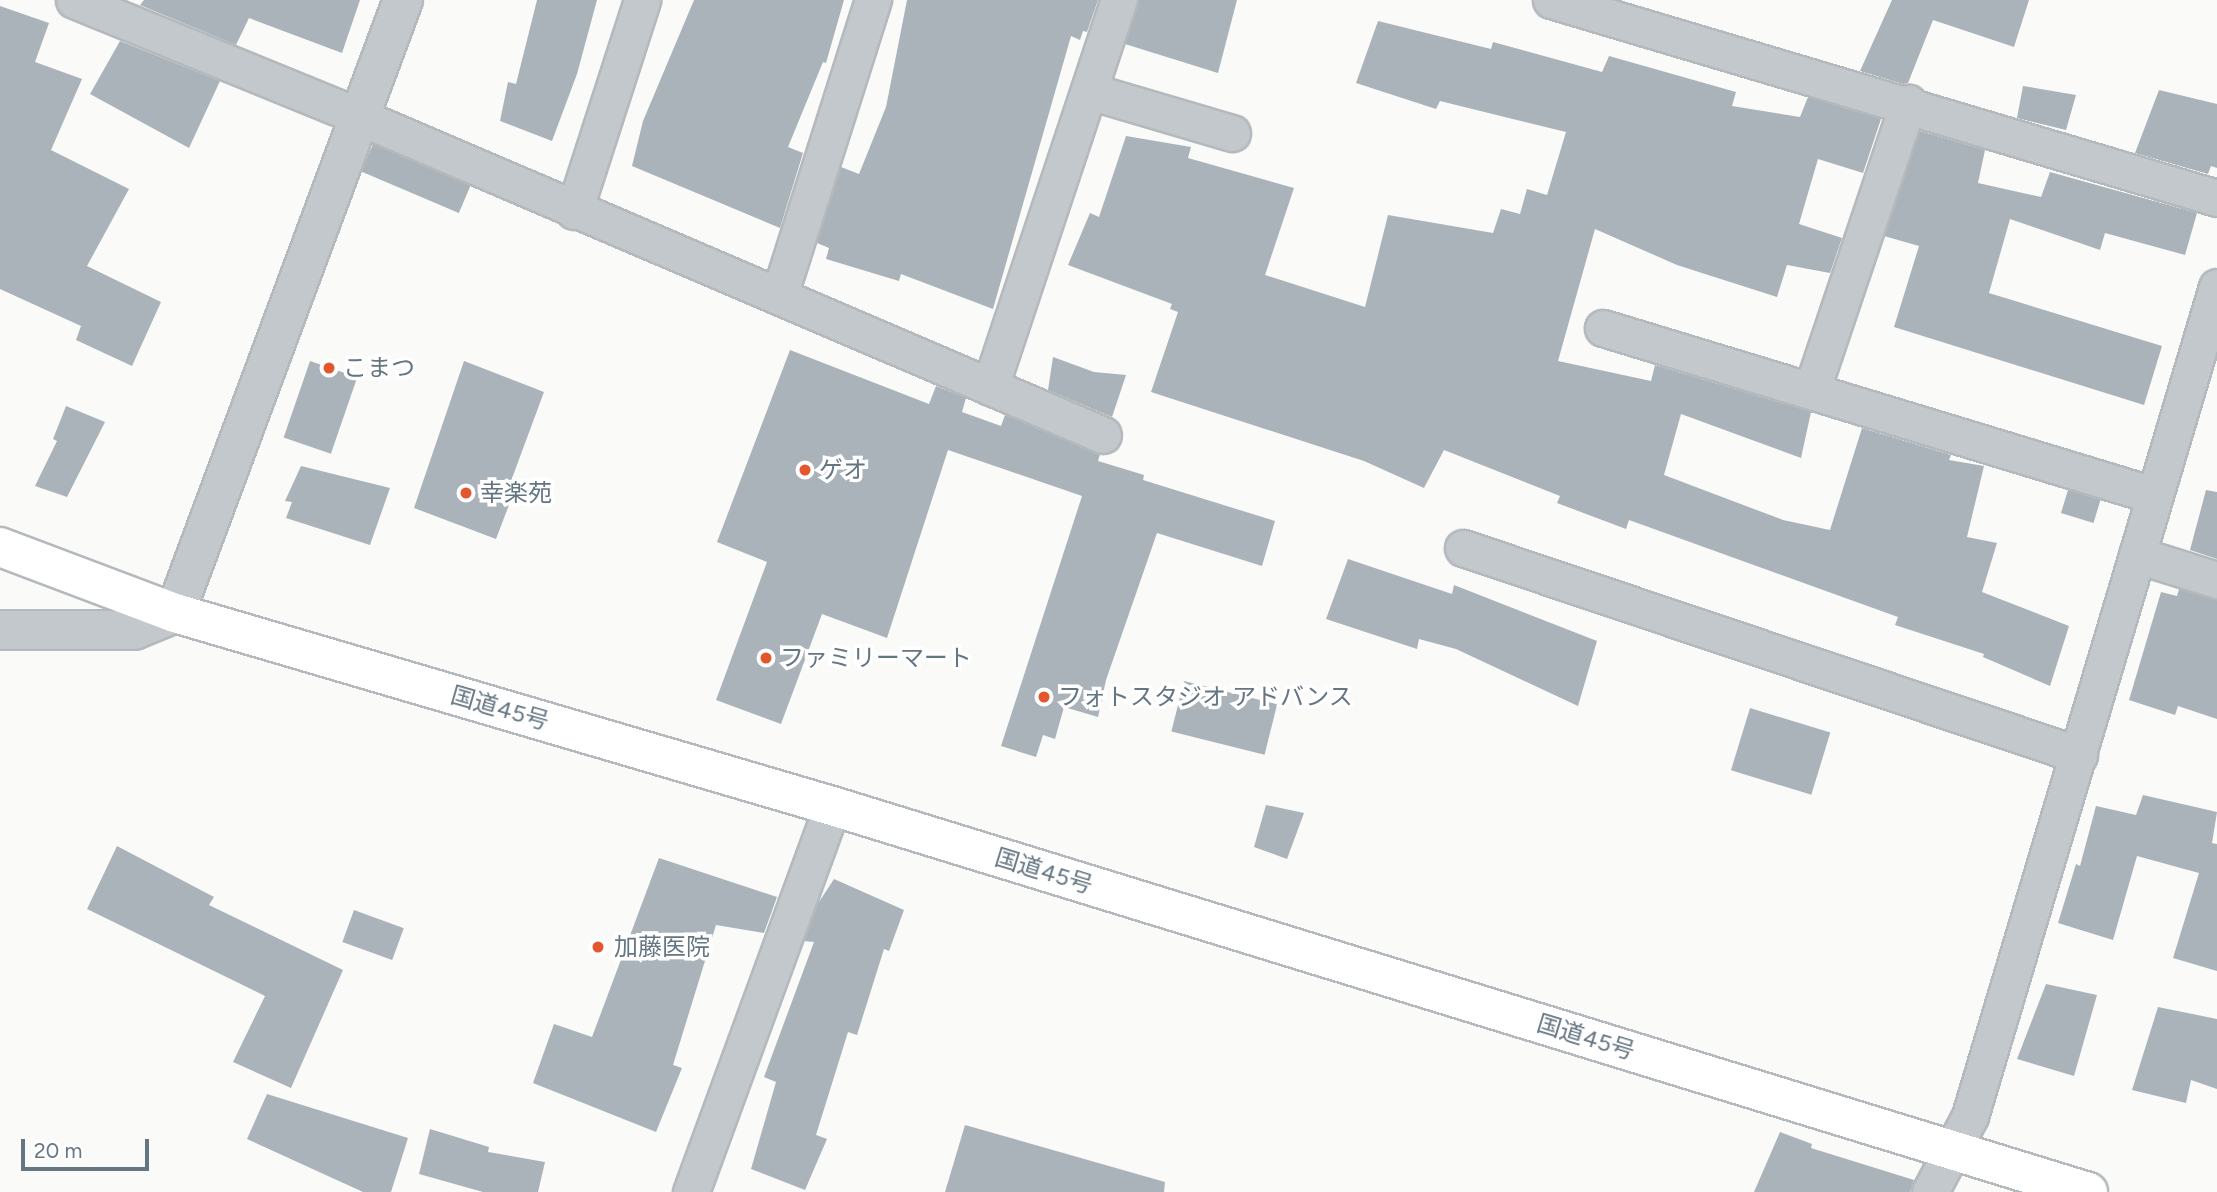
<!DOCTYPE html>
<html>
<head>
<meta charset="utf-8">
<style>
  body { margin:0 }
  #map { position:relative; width:2217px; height:1192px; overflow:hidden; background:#fafaf8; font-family:Figtree,"Noto Sans JP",sans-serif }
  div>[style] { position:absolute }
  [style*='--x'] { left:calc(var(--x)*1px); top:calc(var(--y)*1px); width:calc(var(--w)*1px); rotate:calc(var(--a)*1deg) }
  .building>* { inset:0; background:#aab3b9; transform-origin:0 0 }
  .roads { filter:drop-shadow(2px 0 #b4b9bd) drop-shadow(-2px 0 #b4b9bd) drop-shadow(0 2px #b4b9bd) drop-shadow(0 -2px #b4b9bd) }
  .minor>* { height:35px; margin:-17.5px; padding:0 17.5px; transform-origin:17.5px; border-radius:17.5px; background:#c3c8cc }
  .tertiary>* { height:38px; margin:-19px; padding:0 19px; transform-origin:19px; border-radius:19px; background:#c3c8cc }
  .trunk>* { height:38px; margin:-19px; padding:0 19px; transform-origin:19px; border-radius:19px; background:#fff }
  .dots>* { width:19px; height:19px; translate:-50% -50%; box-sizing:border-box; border:4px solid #fff; border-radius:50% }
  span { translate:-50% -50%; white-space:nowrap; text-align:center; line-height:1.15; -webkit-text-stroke:7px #fff; paint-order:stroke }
  .poi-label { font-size:24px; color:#657683 }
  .left { translate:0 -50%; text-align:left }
  .street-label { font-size:24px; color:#657683 }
  .scale { position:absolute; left:21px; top:1139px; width:128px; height:32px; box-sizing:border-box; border:4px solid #657683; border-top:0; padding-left:9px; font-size:21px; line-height:24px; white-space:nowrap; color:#657683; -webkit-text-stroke:5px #fff; paint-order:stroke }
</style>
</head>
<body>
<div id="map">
  <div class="building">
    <div style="clip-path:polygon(144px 0,360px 0,342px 53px,249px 18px,236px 45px,140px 5px)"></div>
    <div style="clip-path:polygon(537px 0,597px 0,577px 74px,552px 141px,500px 121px,508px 82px,516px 84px)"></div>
    <div style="clip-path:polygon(694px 0,844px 0,826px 63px,823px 62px,788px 147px,803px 153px,780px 228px,632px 166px,643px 121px)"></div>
    <div style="clip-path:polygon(907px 0,1098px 0,1087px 32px,1083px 31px,1080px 40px,1071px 36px,993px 309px,901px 274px,899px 281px,826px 259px,829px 248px,817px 243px,841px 167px,859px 174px,886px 107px)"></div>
    <div style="clip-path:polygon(1139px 0,1237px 0,1218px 73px,1125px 44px)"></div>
    <div style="clip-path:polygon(1892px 0,2029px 0,2014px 47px,1933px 20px,1908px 83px,1903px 84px,1860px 71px)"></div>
    <div style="clip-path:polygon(0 6px,49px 23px,35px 62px,82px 79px,51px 150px,129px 189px,87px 266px,161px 302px,132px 366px,76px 340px,81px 326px,0 289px)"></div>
    <div style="clip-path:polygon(1378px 21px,1491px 49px,1493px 42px,1602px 72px,1609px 56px,1736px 92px,1732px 106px,1800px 117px,1808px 97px,1881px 119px,1863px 173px,1818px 159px,1799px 224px,1842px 238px,1830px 273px,1787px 265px,1777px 297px,1677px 265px,1595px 229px,1558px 361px,1651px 381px,1655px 365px,1811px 412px,1801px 458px,1681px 414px,1664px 475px,1783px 520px,1830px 530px,1862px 428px,1951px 455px,1949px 460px,1984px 466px,1967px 537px,1997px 543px,1982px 592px,2069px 626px,2050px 686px,1983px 657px,1984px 654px,1895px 625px,1898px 617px,1629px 520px,1626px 529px,1557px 503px,1560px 496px,1444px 450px,1424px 488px,1364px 461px,1151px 392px,1178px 312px,1170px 309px,1172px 304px,1068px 265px,1090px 213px,1099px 217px,1126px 136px,1191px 147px,1188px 158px,1294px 188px,1265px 275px,1365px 307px,1388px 215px,1493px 233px,1501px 209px,1520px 214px,1527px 189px,1547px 195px,1566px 132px,1440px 101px,1436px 109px,1356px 83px)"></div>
    <div style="clip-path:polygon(120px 41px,220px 81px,189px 148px,90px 94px)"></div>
    <div style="clip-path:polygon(2023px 86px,2076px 95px,2066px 130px,2017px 118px)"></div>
    <div style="clip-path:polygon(2159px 90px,2217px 104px,2217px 168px,2211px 166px,2208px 174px,2135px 153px)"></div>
    <div style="clip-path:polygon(1920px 131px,1985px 150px,1978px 183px,2041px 197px,2050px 172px,2197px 213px,2185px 255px,2105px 233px,2100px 250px,2010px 219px,1989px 293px,2162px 346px,2144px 405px,1894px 327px,1919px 246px,1884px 236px)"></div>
    <div style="left:373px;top:144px;width:106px;height:30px;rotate:23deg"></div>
    <div style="clip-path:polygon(790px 350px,929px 404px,936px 386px,966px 398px,962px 412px,1001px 426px,1005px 415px,1100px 454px,1098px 461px,1144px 475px,1143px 480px,1275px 521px,1262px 566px,1157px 533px,1106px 680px,1098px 717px,1064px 707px,1055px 739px,1043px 735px,1036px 757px,1001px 746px,1082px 496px,948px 450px,887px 638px,822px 614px,781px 724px,716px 700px,767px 562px,717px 542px)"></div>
    <div style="clip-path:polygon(1053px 357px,1094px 372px,1126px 375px,1112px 417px,1048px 390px)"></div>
    <div style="left:310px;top:361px;width:50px;height:81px;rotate:19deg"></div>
    <div style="clip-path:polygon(464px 361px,544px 392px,511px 481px,517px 484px,496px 539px,414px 508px)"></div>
    <div style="clip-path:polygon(66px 406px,105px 422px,67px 497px,35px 486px,57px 441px,53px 439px)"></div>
    <div style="clip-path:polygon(301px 466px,390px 488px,370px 545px,286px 518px,292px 502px,285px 501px)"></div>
    <div style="left:2068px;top:490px;width:34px;height:24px;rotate:17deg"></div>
    <div style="clip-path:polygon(2206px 490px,2217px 492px,2217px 559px,2190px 550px)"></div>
    <div style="clip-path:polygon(1348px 559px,1452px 594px,1454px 585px,1597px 641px,1578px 706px,1456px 649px,1419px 639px,1417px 649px,1326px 619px)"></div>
    <div style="clip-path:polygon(2179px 589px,2217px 600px,2217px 719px,2178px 706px,2175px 715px,2129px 700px,2161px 592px,2177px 596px)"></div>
    <div style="left:1184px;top:681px;width:96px;height:52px;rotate:14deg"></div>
    <div style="left:1750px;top:708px;width:84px;height:65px;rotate:17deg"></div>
    <div style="clip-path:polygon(2143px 795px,2217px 812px,2212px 843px,2217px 844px,2217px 971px,2173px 958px,2199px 873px,2137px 856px,2113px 940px,2058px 923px,2076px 864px,2080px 866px,2096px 806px,2136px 815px)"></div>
    <div style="clip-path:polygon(1266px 805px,1304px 813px,1287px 859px,1254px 847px)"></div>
    <div style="clip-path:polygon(117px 846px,214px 897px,209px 905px,343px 970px,291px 1088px,233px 1062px,265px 996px,87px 909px)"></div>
    <div style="clip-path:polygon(659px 858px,777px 897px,764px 933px,716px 925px,673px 1065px,682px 1068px,656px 1132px,533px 1083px,554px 1024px,592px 1037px)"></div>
    <div style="clip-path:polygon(834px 879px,904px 910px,889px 951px,884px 949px,857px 1035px,848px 1032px,816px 1135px,827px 1139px,805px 1190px,751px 1169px,776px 1082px,764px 1077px,814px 942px,804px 941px,817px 905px)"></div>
    <div style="left:354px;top:910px;width:53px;height:34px;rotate:20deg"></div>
    <div style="clip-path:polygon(2046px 984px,2097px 995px,2074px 1076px,2017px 1059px)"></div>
    <div style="clip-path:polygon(2158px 1007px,2217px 1019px,2217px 1089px,2191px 1080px,2186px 1103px,2132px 1090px)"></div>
    <div style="clip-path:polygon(267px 1094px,408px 1138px,391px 1192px,363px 1192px,247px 1139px)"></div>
    <div style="clip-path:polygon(965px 1125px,1165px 1182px,1164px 1192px,945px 1192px)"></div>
    <div style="clip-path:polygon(430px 1129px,489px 1147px,488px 1152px,545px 1162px,538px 1192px,483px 1192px,419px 1174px)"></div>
    <div style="clip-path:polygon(1780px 1132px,1812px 1144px,1811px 1148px,1914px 1180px,1910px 1192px,1754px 1192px)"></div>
  </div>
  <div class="roads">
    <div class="minor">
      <div style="--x:74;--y:0;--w:309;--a:22.2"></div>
      <div style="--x:360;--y:117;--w:808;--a:23.17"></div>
      <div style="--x:1551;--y:0;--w:695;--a:16.56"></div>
      <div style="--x:1089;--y:91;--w:149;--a:16.4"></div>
      <div style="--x:574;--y:211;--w:222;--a:-72.1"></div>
      <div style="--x:779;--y:296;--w:311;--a:-72.4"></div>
      <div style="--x:1603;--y:328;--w:575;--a:16.89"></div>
      <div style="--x:990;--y:387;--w:408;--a:-71.6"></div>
      <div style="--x:1812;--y:389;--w:302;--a:-71.4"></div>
      <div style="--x:1463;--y:548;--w:650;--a:18.57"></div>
      <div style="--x:2137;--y:555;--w:84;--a:17.4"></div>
      <div style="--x:691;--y:1192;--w:411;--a:-69.9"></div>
      <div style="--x:1930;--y:1192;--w:86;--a:-62.2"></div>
      <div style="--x:1970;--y:1116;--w:865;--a:-73.41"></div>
    </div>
    <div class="tertiary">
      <div style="--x:0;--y:630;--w:134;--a:0"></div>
      <div style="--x:134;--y:630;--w:44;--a:-22.5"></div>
      <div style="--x:175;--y:613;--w:654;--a:-69.6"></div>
    </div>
    <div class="trunk">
      <div style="--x:0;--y:547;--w:187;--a:20.7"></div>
      <div style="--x:175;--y:613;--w:685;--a:16.37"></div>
      <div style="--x:832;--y:806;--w:1314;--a:17.08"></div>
    </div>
  </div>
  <div class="dots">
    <div style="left:329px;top:368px;background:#e4572e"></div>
    <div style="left:805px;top:470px;background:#e4572e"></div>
    <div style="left:466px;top:493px;background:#e4572e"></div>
    <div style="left:766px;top:658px;background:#e4572e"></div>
    <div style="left:1044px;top:697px;background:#e4572e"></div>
    <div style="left:598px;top:947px;background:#e4572e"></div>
  </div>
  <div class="poi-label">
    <span class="left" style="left:343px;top:368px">こまつ</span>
    <span class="left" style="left:819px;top:470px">ゲオ</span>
    <span class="left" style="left:480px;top:493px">幸楽苑</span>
    <span class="left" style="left:780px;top:658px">ファミリーマート</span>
    <span class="left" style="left:1058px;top:697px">フォトスタジオ アドバンス</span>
    <span class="left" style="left:614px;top:947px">加藤医院</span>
  </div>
  <div class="street-label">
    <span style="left:500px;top:708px;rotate:16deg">国道45号</span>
    <span style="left:1044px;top:871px;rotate:17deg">国道45号</span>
    <span style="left:1586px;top:1037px;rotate:17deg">国道45号</span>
  </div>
  <div class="scale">20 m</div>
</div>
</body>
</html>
